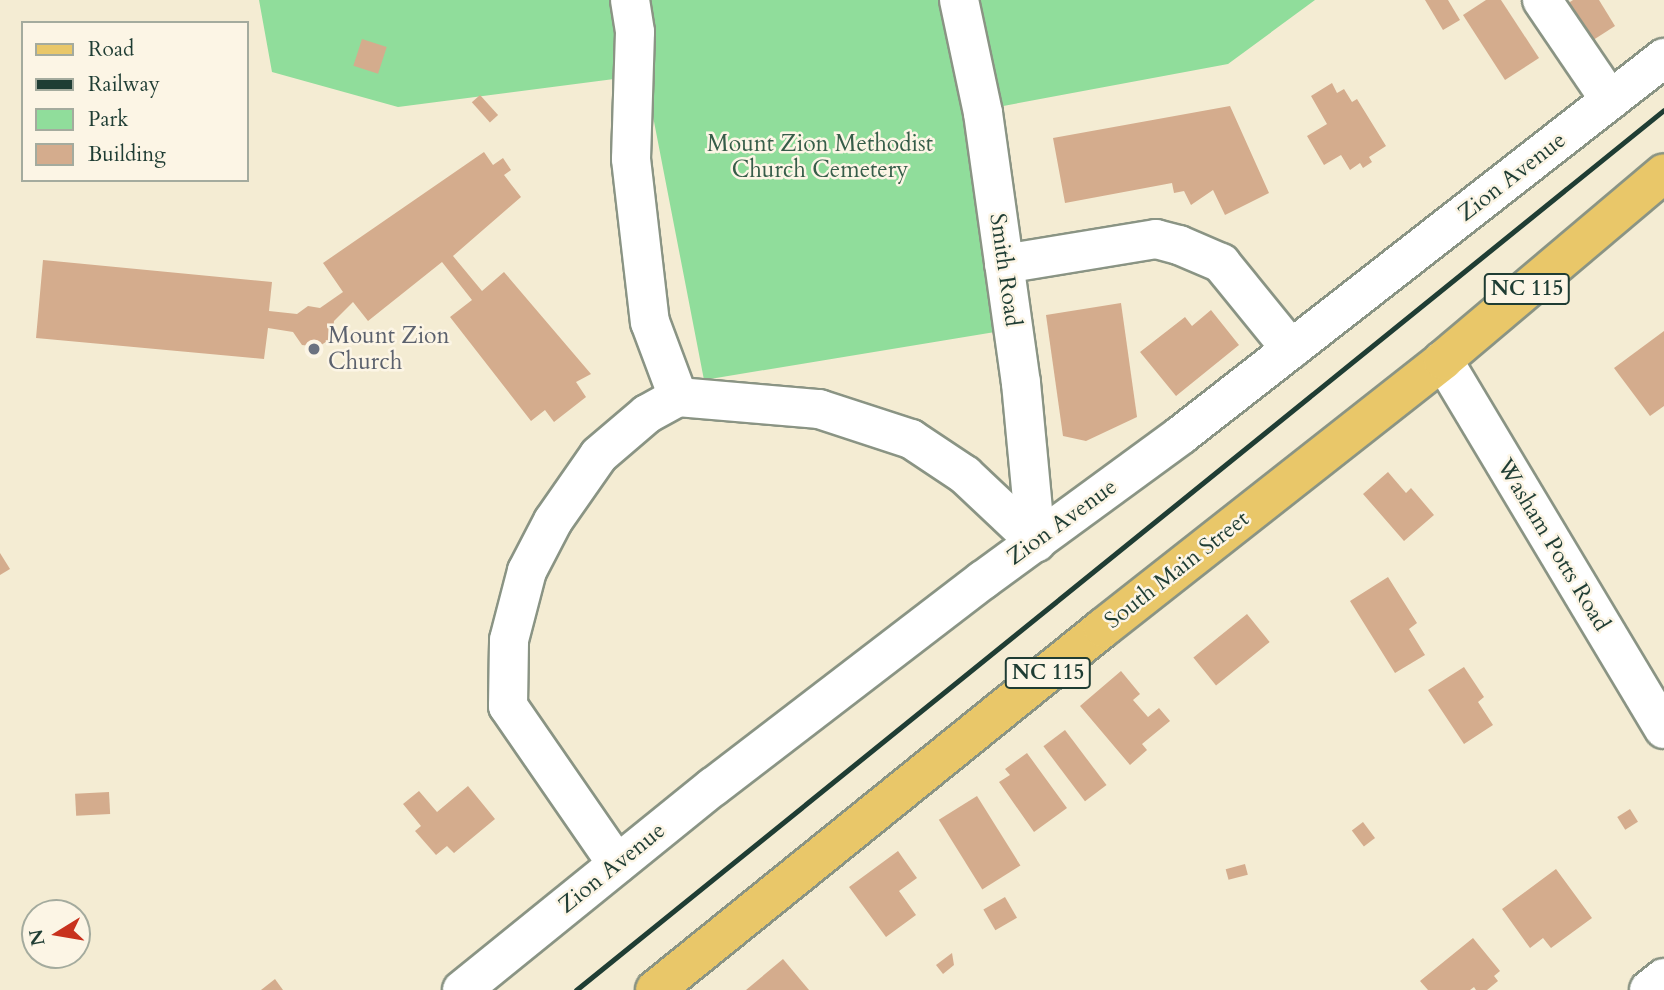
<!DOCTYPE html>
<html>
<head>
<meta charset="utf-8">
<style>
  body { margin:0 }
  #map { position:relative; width:1664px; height:990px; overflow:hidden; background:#f4ecd3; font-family:Cardo,serif }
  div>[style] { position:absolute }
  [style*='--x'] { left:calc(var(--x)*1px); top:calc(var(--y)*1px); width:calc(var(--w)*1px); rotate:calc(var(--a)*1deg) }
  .green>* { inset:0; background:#90dd9b }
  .building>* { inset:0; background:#d4ac8d; transform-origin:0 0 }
  .roads { filter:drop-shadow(2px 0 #8a9484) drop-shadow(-2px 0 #8a9484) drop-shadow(0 2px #8a9484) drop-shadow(0 -2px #8a9484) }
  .minor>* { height:38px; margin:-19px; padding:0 19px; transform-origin:19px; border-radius:19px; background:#fff }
  .major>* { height:38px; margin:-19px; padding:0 19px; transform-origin:19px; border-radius:19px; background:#e9c769 }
  .rail>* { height:5px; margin:-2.5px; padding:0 2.5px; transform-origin:2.5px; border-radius:2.5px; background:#1f3d34 }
  .dots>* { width:19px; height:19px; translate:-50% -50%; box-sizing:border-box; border:4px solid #fcf5e5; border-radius:50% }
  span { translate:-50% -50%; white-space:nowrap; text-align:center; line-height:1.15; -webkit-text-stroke:5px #fcf5e5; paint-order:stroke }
  .shield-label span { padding:2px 5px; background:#fcf5e5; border:2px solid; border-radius:5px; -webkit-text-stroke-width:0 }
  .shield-label { font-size:21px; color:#1f3d34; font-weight:700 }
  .park-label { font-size:23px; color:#365d49 }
  .street-label { font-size:23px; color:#1f3d34 }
  .worship-label { font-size:23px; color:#5b616d }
  .left { translate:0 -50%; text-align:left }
  .legend { position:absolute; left:21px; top:21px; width:228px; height:161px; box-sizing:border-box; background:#fcf5e5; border:2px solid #a4ab9e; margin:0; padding:9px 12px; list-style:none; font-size:21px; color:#1f3d34 }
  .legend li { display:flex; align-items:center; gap:14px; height:35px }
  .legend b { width:35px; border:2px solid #a4ab9e }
  .north { position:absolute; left:21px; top:899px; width:70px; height:70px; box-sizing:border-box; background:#fcf5e5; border:2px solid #a4ab9e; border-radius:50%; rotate:259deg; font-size:19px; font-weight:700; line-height:28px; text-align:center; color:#1f3d34 }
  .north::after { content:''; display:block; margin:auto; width:24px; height:32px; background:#c8321e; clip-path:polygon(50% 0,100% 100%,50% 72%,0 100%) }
</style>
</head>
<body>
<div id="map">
  <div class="green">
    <div style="clip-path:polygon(259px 0,1315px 0,1228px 64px,971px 112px,1001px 331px,704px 380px,645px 75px,398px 107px,272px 72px)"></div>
  </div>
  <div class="building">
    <div style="clip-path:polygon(1425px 0,1448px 0,1460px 20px,1443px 30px)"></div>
    <div style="clip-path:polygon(1486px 0,1501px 0,1539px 58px,1505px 80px,1463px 15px)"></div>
    <div style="clip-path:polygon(1573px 0,1599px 0,1615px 26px,1587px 44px,1564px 6px)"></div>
    <div style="left:362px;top:39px;width:26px;height:28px;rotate:18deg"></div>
    <div style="clip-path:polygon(1332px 83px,1337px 93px,1344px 89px,1352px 102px,1357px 99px,1386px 146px,1369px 157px,1372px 162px,1363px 168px,1360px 163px,1350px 170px,1341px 155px,1324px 165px,1307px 136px,1327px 124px,1311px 96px)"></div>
    <div style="left:480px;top:95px;width:27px;height:11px;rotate:48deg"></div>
    <div style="clip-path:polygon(1230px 106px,1269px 193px,1225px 215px,1213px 190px,1191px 205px,1184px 191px,1174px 193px,1172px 183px,1065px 203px,1053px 138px)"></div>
    <div style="clip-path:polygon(484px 152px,493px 165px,503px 158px,511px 170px,504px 175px,521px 197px,453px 256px,482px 291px,504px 272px,591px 374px,576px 382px,586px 397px,554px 422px,545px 410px,531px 421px,450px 317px,472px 300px,442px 262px,368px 321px,353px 302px,334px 321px,332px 338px,318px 347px,302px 345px,293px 332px,268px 328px,264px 359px,36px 338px,43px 260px,272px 282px,269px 311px,297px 314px,308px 306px,320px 308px,343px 292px,323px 263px)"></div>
    <div style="clip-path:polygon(1121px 303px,1137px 417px,1086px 441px,1063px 436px,1046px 315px)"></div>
    <div style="clip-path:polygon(1211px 310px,1239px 345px,1176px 396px,1140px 352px,1185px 317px,1192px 326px)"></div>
    <div style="clip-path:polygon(1664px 331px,1664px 406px,1650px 416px,1614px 368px)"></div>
    <div style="clip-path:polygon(1388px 472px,1406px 493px,1411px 488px,1434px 515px,1404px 541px,1363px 494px)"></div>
    <div style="clip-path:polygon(0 553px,10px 569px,0 575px)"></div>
    <div style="clip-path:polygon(1388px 577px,1417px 623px,1409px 629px,1425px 655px,1395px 673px,1350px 601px)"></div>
    <div style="left:1247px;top:614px;width:36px;height:69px;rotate:51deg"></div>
    <div style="clip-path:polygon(1464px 667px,1484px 697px,1478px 702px,1493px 725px,1464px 744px,1428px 690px)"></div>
    <div style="clip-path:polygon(1121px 671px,1140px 694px,1133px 700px,1148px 717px,1159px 708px,1170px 721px,1142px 744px,1147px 750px,1130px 765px,1080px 706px)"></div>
    <div style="left:1065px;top:730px;width:69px;height:27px;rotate:53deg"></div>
    <div style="clip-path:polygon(1027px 753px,1067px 808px,1034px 832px,999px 782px,1010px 775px,1005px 769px)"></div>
    <div style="clip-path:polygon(468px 786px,495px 819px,454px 853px,447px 846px,436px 855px,415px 831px,421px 826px,403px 804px,419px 791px,437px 812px)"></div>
    <div style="left:109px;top:792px;width:22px;height:34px;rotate:87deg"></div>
    <div style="left:977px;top:796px;width:82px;height:45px;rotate:58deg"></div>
    <div style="left:1630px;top:809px;width:15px;height:15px;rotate:58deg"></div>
    <div style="left:1363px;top:822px;width:20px;height:14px;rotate:53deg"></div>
    <div style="clip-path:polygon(898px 851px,917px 878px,899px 891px,916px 915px,886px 937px,849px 887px)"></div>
    <div style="left:1245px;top:864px;width:11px;height:20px;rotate:75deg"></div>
    <div style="clip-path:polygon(1556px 869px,1592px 918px,1551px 948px,1543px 938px,1530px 948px,1502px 909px)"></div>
    <div style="left:1005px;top:897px;width:24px;height:25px;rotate:60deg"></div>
    <div style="clip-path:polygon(1473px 938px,1500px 971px,1494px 976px,1498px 981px,1487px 990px,1476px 990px,1474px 987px,1470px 990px,1428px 990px,1420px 981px)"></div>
    <div style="clip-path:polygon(952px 953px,954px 965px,943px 974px,936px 965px)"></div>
    <div style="clip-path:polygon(783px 959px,809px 990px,746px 990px)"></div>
    <div style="clip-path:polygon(275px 979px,283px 990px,261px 990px)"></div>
  </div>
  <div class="roads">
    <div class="minor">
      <div style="--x:630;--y:0;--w:32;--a:81"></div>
      <div style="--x:635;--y:32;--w:127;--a:91.8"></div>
      <div style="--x:631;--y:159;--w:164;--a:83.4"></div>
      <div style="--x:650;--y:322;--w:80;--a:69.5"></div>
      <div style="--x:959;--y:0;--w:116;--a:78"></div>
      <div style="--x:983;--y:113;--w:273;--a:82"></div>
      <div style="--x:1021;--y:383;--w:160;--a:84.6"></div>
      <div style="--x:1542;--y:0;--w:121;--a:55.8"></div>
      <div style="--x:1004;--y:264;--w:154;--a:-9.3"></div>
      <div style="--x:1156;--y:239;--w:24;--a:15"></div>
      <div style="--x:1179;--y:245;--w:46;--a:23.2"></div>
      <div style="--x:1221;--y:263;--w:111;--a:50.9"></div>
      <div style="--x:1443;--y:360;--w:430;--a:59.1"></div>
      <div style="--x:617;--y:864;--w:192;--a:-124.6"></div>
      <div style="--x:508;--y:706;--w:66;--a:-89.1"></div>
      <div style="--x:509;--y:640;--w:71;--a:-75.4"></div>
      <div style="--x:527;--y:571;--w:56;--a:-62.5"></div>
      <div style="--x:553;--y:521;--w:80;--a:-55.1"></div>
      <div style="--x:599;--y:455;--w:63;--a:-40.5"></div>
      <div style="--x:647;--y:414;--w:35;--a:-29"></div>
      <div style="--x:678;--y:397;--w:142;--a:4.9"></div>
      <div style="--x:819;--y:409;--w:97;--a:18.1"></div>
      <div style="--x:911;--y:439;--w:65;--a:33.7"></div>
      <div style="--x:965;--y:475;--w:98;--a:43.3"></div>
      <div style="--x:462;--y:990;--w:323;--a:-39"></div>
      <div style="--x:713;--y:787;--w:340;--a:-37.5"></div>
      <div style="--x:983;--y:580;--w:245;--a:-36.2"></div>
      <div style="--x:1181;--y:435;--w:613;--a:-37.97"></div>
      <div style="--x:1649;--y:990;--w:19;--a:-39"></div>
    </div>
    <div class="major">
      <div style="--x:655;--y:990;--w:576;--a:-38.94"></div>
      <div style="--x:1103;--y:628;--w:433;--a:-38.2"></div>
      <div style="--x:1443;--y:360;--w:289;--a:-40.2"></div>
    </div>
  </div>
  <div class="rail">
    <div style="--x:576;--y:990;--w:1399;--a:-38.97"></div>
  </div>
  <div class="dots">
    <div style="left:314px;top:349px;background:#6b7280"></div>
  </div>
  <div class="shield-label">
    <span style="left:1527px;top:289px">NC 115</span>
    <span style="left:1048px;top:673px">NC 115</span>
  </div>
  <div class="park-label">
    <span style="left:820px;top:157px">Mount Zion Methodist<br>Church Cemetery</span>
  </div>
  <div class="street-label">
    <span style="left:1512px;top:177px;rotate:-38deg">Zion Avenue</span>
    <span style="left:1005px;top:270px;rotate:82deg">Smith Road</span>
    <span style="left:1062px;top:522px;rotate:-36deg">Zion Avenue</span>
    <span style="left:1553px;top:545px;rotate:59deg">Washam Potts Road</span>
    <span style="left:1177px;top:570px;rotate:-38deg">South Main Street</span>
    <span style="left:612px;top:868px;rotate:-39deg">Zion Avenue</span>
  </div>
  <div class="worship-label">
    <span class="left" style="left:328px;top:349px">Mount Zion<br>Church</span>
  </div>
  <ul class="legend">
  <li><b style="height:9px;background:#e9c769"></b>Road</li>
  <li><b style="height:9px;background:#1f3d34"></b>Railway</li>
  <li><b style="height:19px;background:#90dd9b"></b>Park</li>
  <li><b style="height:19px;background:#d4ac8d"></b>Building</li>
  </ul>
  <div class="north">N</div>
</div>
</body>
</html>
